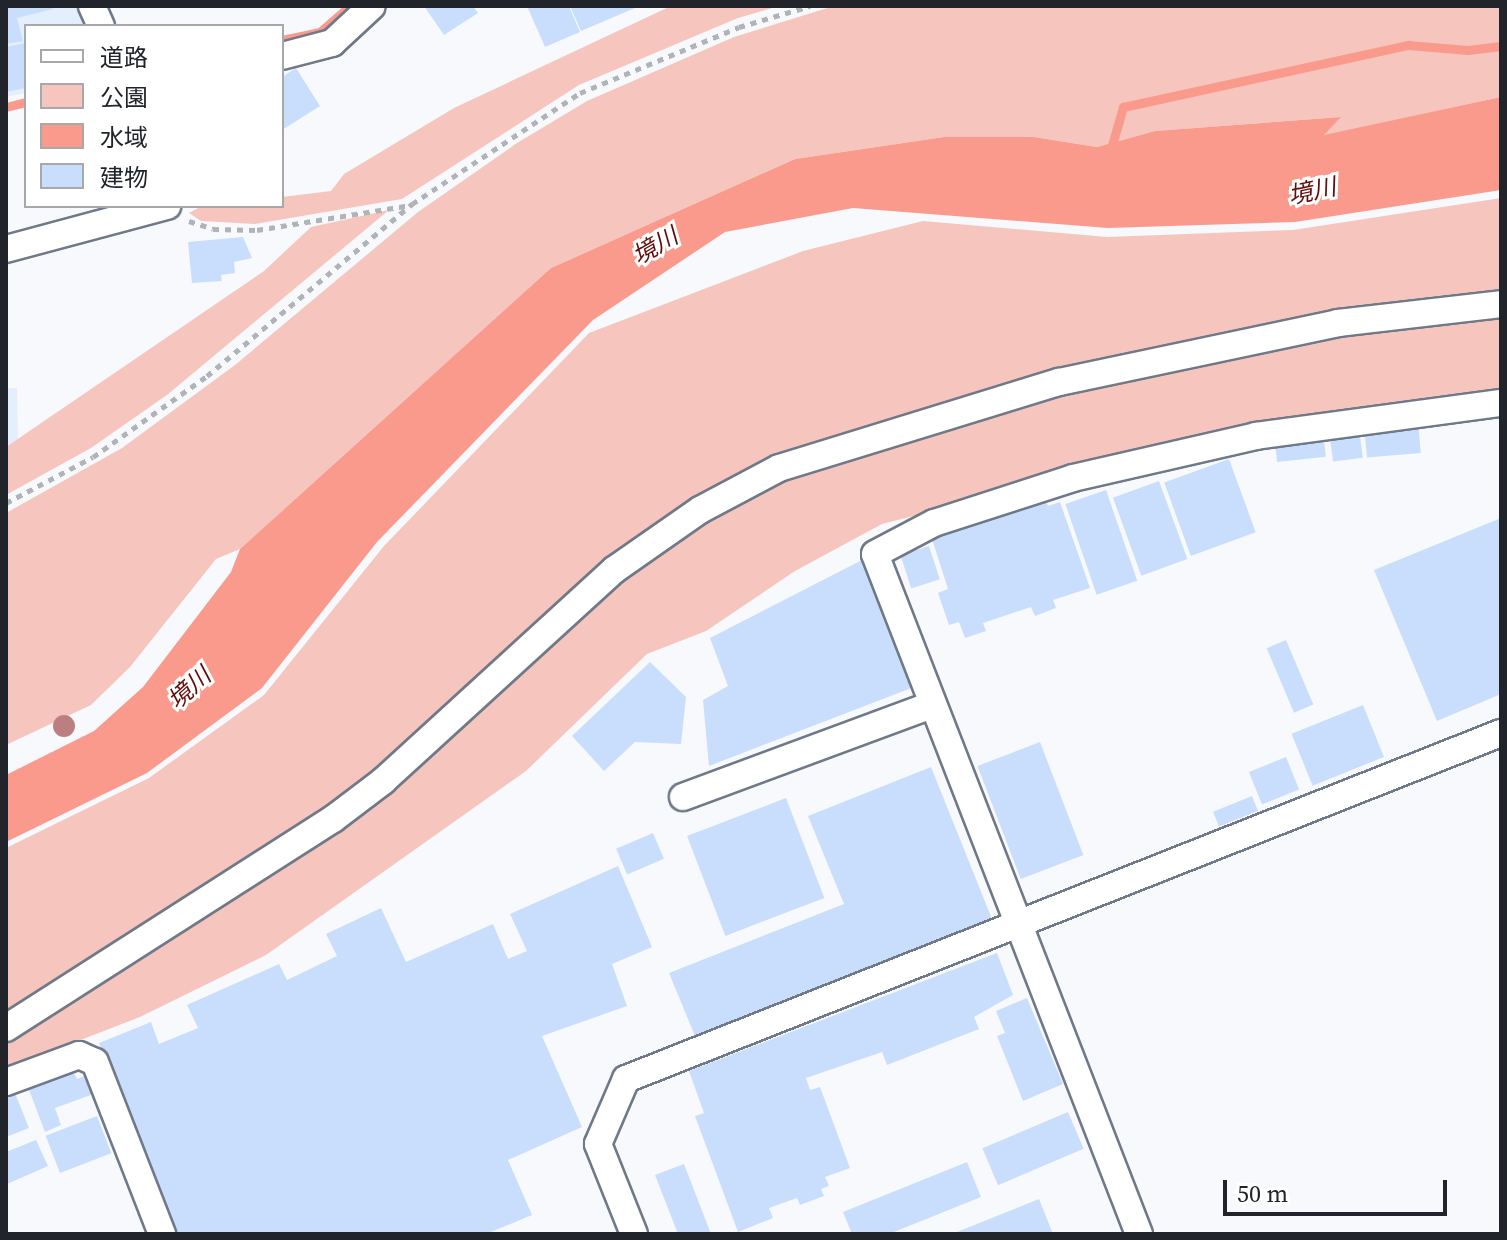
<!DOCTYPE html>
<html>
<head>
<meta charset="utf-8">
<style>
  body { margin:0 }
  #map { position:relative; width:1507px; height:1240px; overflow:hidden; background:#f7f9fc; font-family:"Source Serif 4","Noto Sans JP",serif }
  div>[style] { position:absolute }
  [style*='--x'] { left:calc(var(--x)*1px); top:calc(var(--y)*1px); width:calc(var(--w)*1px); rotate:calc(var(--a)*1deg) }
  .built>* { inset:0; background:#e5eefc }
  .green>* { inset:0; background:#f6c6be }
  .water>* { inset:0; background:#fa9a8d }
  .stream>* { height:9px; margin:-4.5px; padding:0 4.5px; transform-origin:4.5px; border-radius:4.5px; background:#fa9a8d }
  .building>* { inset:0; background:#c9defc; transform-origin:0 0 }
  .path>* { height:5px; margin-top:-2.5px; transform-origin:0; background:repeating-linear-gradient(90deg,#b0b3b7 0 6px,transparent 0 12px) }
  .roads { filter:drop-shadow(2px 0 #6f7988) drop-shadow(-2px 0 #6f7988) drop-shadow(0 2px #6f7988) drop-shadow(0 -2px #6f7988) }
  .minor>* { height:26px; margin:-13px; padding:0 13px; transform-origin:13px; border-radius:13px; background:#fff }
  .trees>* { width:22px; height:22px; margin:-11px; border-radius:50%; background:#bc7f7f }
  span { translate:-50% -50%; white-space:nowrap; text-align:center; line-height:1.15; -webkit-text-stroke:6px #fff; paint-order:stroke }
  .water-label { font-size:24px; color:#620d0b; font-style:italic }
  .frame { position:absolute; inset:0; border:8px solid #21252b; pointer-events:none }
  .legend { position:absolute; left:24px; top:24px; width:260px; height:184px; box-sizing:border-box; background:#fff; border:2px solid #a6a8aa; margin:0; padding:10px 14px; list-style:none; font-size:24px; color:#21252b }
  .legend li { display:flex; align-items:center; gap:16px; height:40px }
  .legend b { width:40px; border:2px solid #a6a8aa }
  .scale { position:absolute; left:1223px; top:1180px; width:224px; height:36px; box-sizing:border-box; border:4px solid #21252b; border-top:0; padding-left:10px; font-size:24px; line-height:28px; white-space:nowrap; color:#21252b; -webkit-text-stroke:6px #fff; paint-order:stroke }
</style>
</head>
<body>
<div id="map">
  <div class="built">
    <div style="clip-path:polygon(6px 6px,78px 6px,88px 26px,26px 26px,26px 93px,6px 97px)"></div>
    <div style="clip-path:polygon(6px 388px,17px 388px,18px 442px,6px 447px)"></div>
  </div>
  <div class="green">
    <div style="clip-path:polygon(671px 6px,779px 6px,738px 18px,579px 85px,402px 199px,255px 224px,201px 221px,189px 213px,202px 206px,282px 206px,282px 197px,331px 191px,344px 174px,454px 108px)"></div>
    <div style="clip-path:polygon(834px 6px,1501px 6px,1501px 97px,1323px 136px,1340px 117px,1155px 131px,1097px 147px,1034px 137px,944px 137px,795px 159px,551px 268px,240px 549px,216px 559px,130px 667px,91px 705px,6px 745px,6px 513px,122px 448px,235px 365px,418px 212px,517px 143px,587px 101px,734px 37px)"></div>
    <div style="clip-path:polygon(1501px 198px,1501px 391px,1257px 428px,882px 524px,795px 571px,706px 631px,647px 654px,526px 771px,266px 955px,140px 1017px,6px 1069px,6px 848px,149px 778px,264px 695px,384px 546px,589px 333px,803px 251px,923px 221px,1107px 237px,1293px 230px)"></div>
    <div style="clip-path:polygon(389px 210px,167px 395px,91px 448px,6px 495px,6px 447px,264px 271px,311px 227px)"></div>
  </div>
  <div class="water">
    <div style="clip-path:polygon(1501px 97px,1501px 190px,1295px 222px,1108px 228px,853px 208px,725px 232px,593px 320px,377px 542px,262px 688px,147px 773px,6px 842px,6px 775px,94px 731px,143px 687px,231px 572px,240px 549px,551px 268px,795px 159px,944px 137px,1034px 137px,1097px 147px,1155px 131px,1341px 117px,1324px 135px)"></div>
  </div>
  <div class="stream">
    <div style="--x:282;--y:40;--w:39;--a:-12"></div>
    <div style="--x:320;--y:32;--w:40;--a:-41"></div>
    <div style="--x:6;--y:107;--w:21;--a:-14"></div>
    <div style="--x:1110;--y:152;--w:47;--a:-73.9"></div>
    <div style="--x:1123;--y:107;--w:292;--a:-12.3"></div>
    <div style="--x:1408;--y:45;--w:60;--a:4.8"></div>
    <div style="--x:1468;--y:50;--w:33;--a:-7"></div>
  </div>
  <div class="building">
    <div style="clip-path:polygon(6px 6px,52px 6px,53px 9px,17px 18px,23px 41px,6px 44px)"></div>
    <div style="clip-path:polygon(424px 6px,473px 6px,478px 13px,444px 35px)"></div>
    <div style="clip-path:polygon(527px 6px,569px 6px,580px 32px,545px 47px)"></div>
    <div style="clip-path:polygon(570px 6px,634px 6px,635px 8px,581px 31px)"></div>
    <div style="clip-path:polygon(26px 43px,26px 88px,6px 92px,6px 47px)"></div>
    <div style="clip-path:polygon(296px 68px,320px 106px,282px 130px,282px 77px)"></div>
    <div style="clip-path:polygon(243px 237px,252px 258px,234px 262px,235px 273px,221px 275px,222px 281px,192px 283px,188px 242px)"></div>
    <div style="left:1418px;top:421px;width:32px;height:54px;rotate:85deg"></div>
    <div style="left:1359px;top:427px;width:31px;height:30px;rotate:83deg"></div>
    <div style="left:1323px;top:430px;width:27px;height:49px;rotate:84deg"></div>
    <div style="left:1229px;top:459px;width:78px;height:69px;rotate:70deg"></div>
    <div style="left:1159px;top:481px;width:83px;height:49px;rotate:70deg"></div>
    <div style="left:1106px;top:490px;width:96px;height:43px;rotate:71deg"></div>
    <div style="clip-path:polygon(1046px 501px,1048px 506px,1060px 502px,1090px 588px,1053px 600px,1056px 608px,1035px 616px,1031px 607px,983px 623px,986px 631px,965px 638px,959px 622px,949px 625px,938px 593px,948px 589px,932px 539px)"></div>
    <div style="clip-path:polygon(1501px 518px,1501px 694px,1437px 721px,1374px 570px)"></div>
    <div style="left:929px;top:546px;width:35px;height:30px;rotate:72deg"></div>
    <div style="clip-path:polygon(864px 559px,914px 687px,709px 766px,703px 700px,728px 686px,710px 638px)"></div>
    <div style="left:1286px;top:640px;width:70px;height:21px;rotate:67deg"></div>
    <div style="clip-path:polygon(650px 662px,686px 697px,681px 744px,635px 742px,604px 771px,572px 736px)"></div>
    <div style="left:1363px;top:705px;width:56px;height:77px;rotate:68deg"></div>
    <div style="left:1040px;top:742px;width:121px;height:67px;rotate:69deg"></div>
    <div style="left:1286px;top:757px;width:35px;height:40px;rotate:68deg"></div>
    <div style="clip-path:polygon(931px 767px,992px 919px,695px 1036px,669px 973px,844px 904px,808px 816px)"></div>
    <div style="left:1252px;top:796px;width:16px;height:42px;rotate:68deg"></div>
    <div style="left:786px;top:798px;width:107px;height:106px;rotate:69deg"></div>
    <div style="left:653px;top:833px;width:28px;height:40px;rotate:67deg"></div>
    <div style="clip-path:polygon(618px 866px,652px 947px,612px 964px,627px 1006px,542px 1036px,582px 1127px,508px 1160px,532px 1215px,486px 1234px,172px 1234px,99px 1043px,151px 1022px,159px 1044px,198px 1028px,187px 1005px,279px 964px,287px 980px,337px 956px,326px 934px,381px 908px,406px 962px,493px 924px,508px 959px,527px 951px,510px 914px)"></div>
    <div style="clip-path:polygon(997px 953px,1013px 995px,974px 1017px,979px 1029px,887px 1065px,882px 1052px,806px 1078px,810px 1090px,820px 1087px,850px 1168px,825px 1177px,829px 1186px,821px 1189px,824px 1196px,800px 1205px,797px 1198px,769px 1208px,773px 1218px,738px 1232px,695px 1116px,704px 1113px,689px 1071px)"></div>
    <div style="clip-path:polygon(1027px 998px,1063px 1084px,1023px 1101px,997px 1036px,1005px 1033px,996px 1011px)"></div>
    <div style="clip-path:polygon(70px 1065px,77px 1079px,92px 1073px,99px 1092px,55px 1108px,61px 1125px,45px 1132px,26px 1082px)"></div>
    <div style="clip-path:polygon(13px 1088px,29px 1128px,6px 1137px,6px 1091px)"></div>
    <div style="left:1068px;top:1112px;width:40px;height:93px;rotate:67deg"></div>
    <div style="left:97px;top:1116px;width:40px;height:55px;rotate:69deg"></div>
    <div style="clip-path:polygon(36px 1140px,48px 1166px,7px 1184px,6px 1152px)"></div>
    <div style="clip-path:polygon(967px 1162px,981px 1197px,889px 1234px,852px 1234px,843px 1212px)"></div>
    <div style="clip-path:polygon(684px 1164px,711px 1234px,678px 1234px,655px 1175px)"></div>
    <div style="clip-path:polygon(1039px 1199px,1053px 1234px,952px 1234px)"></div>
  </div>
  <div class="path">
    <div style="--x:189;--y:221;--w:25;--a:18"></div>
    <div style="--x:213;--y:229;--w:44;--a:1.3"></div>
    <div style="--x:257;--y:230;--w:156;--a:-9.2"></div>
    <div style="--x:6;--y:503;--w:98;--a:-27.9"></div>
    <div style="--x:93;--y:457;--w:140;--a:-35.4"></div>
    <div style="--x:207;--y:376;--w:268;--a:-40"></div>
    <div style="--x:412;--y:204;--w:201;--a:-33.5"></div>
    <div style="--x:580;--y:93;--w:172;--a:-22.5"></div>
    <div style="--x:739;--y:27;--w:74;--a:-16.5"></div>
  </div>
  <div class="roads">
    <div class="minor">
      <div style="--x:92;--y:6;--w:22;--a:66"></div>
      <div style="--x:282;--y:56;--w:52;--a:-14.6"></div>
      <div style="--x:332;--y:43;--w:54;--a:-42.8"></div>
      <div style="--x:6;--y:249;--w:167;--a:-15"></div>
      <div style="--x:683;--y:797;--w:265;--a:-20.3"></div>
      <div style="--x:6;--y:1028;--w:388;--a:-32.6"></div>
      <div style="--x:333;--y:819;--w:63;--a:-37.2"></div>
      <div style="--x:383;--y:781;--w:313;--a:-42.4"></div>
      <div style="--x:614;--y:570;--w:105;--a:-34.9"></div>
      <div style="--x:700;--y:510;--w:89;--a:-28"></div>
      <div style="--x:779;--y:468;--w:293;--a:-17.1"></div>
      <div style="--x:1059;--y:382;--w:285;--a:-11.9"></div>
      <div style="--x:1338;--y:323;--w:164;--a:-6.6"></div>
      <div style="--x:6;--y:1082;--w:78;--a:-20.3"></div>
      <div style="--x:79;--y:1055;--w:17;--a:24"></div>
      <div style="--x:95;--y:1062;--w:185;--a:68.7"></div>
      <div style="--x:634;--y:1234;--w:97;--a:-111.8"></div>
      <div style="--x:598;--y:1144;--w:71;--a:-66.7"></div>
      <div style="--x:626;--y:1079;--w:941;--a:-21.58"></div>
      <div style="--x:1139;--y:1234;--w:729;--a:-111.22"></div>
      <div style="--x:875;--y:554;--w:67;--a:-27.7"></div>
      <div style="--x:934;--y:523;--w:146;--a:-17.9"></div>
      <div style="--x:1073;--y:478;--w:188;--a:-12.9"></div>
      <div style="--x:1256;--y:436;--w:247;--a:-7.7"></div>
    </div>
  </div>
  <div class="trees">
    <div style="left:64px;top:726px"></div>
  </div>
  <div class="water-label">
    <span style="left:1312px;top:191px;rotate:-12deg">境川</span>
    <span style="left:655px;top:246px;rotate:-30deg">境川</span>
    <span style="left:189px;top:688px;rotate:-42deg">境川</span>
  </div>
  <div class="frame"></div>
  <ul class="legend">
  <li><b style="height:10px;background:#fff"></b>道路</li>
  <li><b style="height:22px;background:#f6c6be"></b>公園</li>
  <li><b style="height:22px;background:#fa9a8d"></b>水域</li>
  <li><b style="height:22px;background:#c9defc"></b>建物</li>
  </ul>
  <div class="scale">50 m</div>
</div>
</body>
</html>
